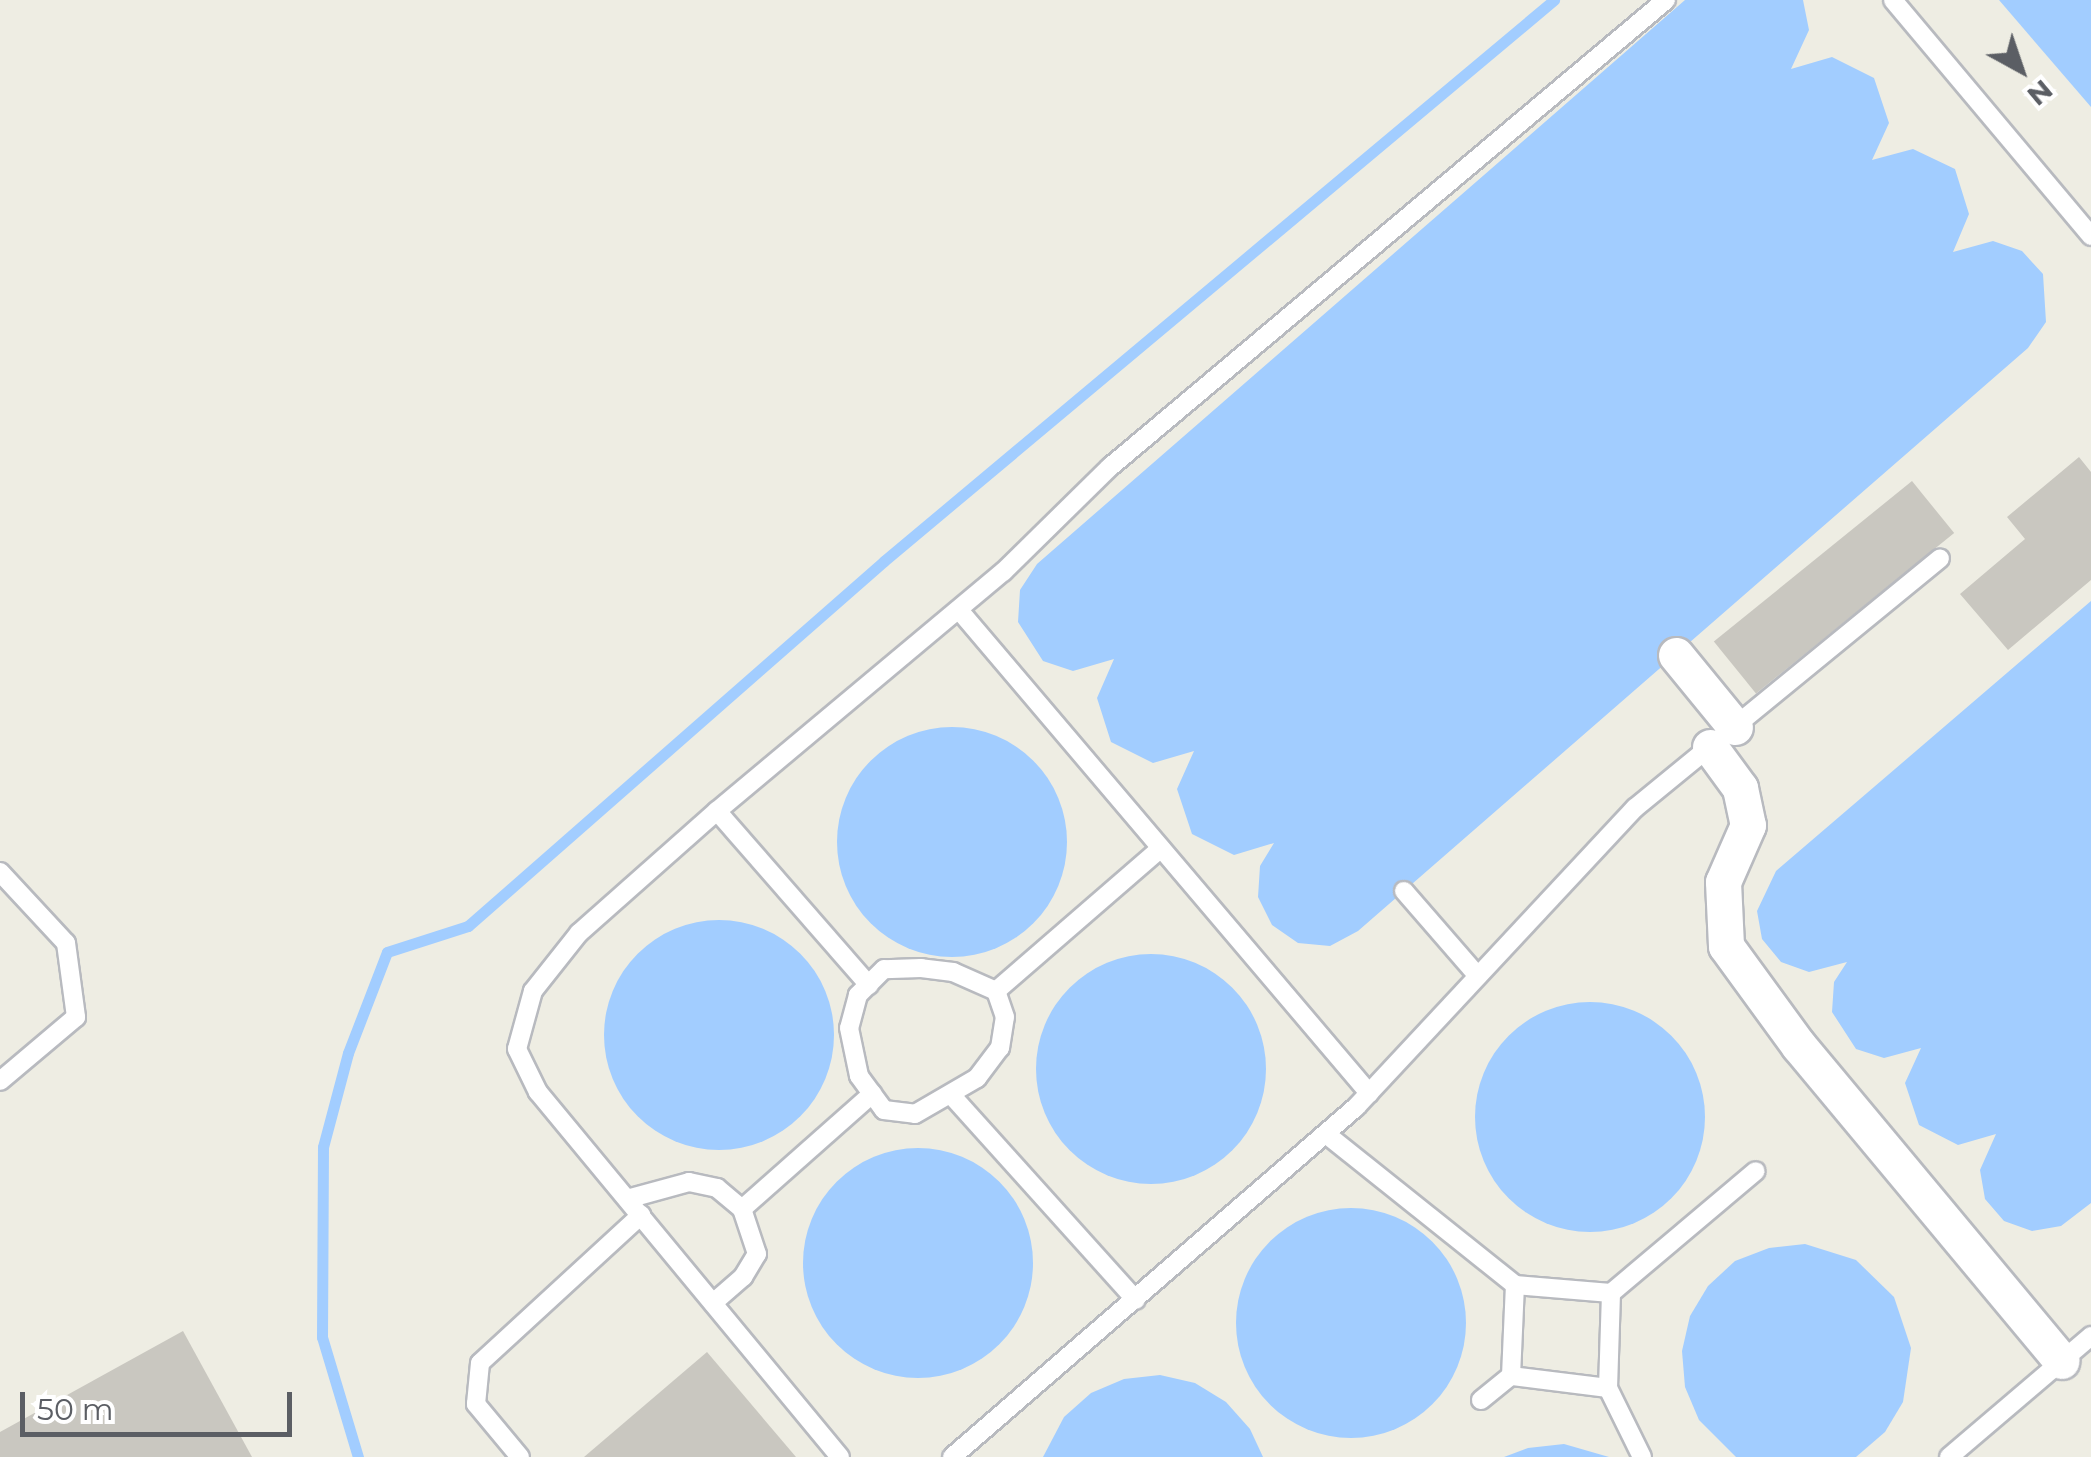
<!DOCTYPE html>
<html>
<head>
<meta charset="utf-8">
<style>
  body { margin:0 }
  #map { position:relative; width:2091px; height:1457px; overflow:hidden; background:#eeede3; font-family:Montserrat,sans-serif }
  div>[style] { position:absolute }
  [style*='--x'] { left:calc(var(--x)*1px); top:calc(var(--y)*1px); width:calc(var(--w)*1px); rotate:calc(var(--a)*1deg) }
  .water>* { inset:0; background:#a2cdff }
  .round { border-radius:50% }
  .stream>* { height:11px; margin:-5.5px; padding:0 5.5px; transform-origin:5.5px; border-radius:5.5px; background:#a2cdff }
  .building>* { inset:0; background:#c9c7c0; transform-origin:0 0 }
  .roads { filter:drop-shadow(2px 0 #b8babf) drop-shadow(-2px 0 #b8babf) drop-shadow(0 2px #b8babf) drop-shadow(0 -2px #b8babf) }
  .service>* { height:18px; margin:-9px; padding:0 9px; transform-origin:9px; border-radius:9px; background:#fff }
  .minor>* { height:35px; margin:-17.5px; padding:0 17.5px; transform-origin:17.5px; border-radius:17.5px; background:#fff }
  span { translate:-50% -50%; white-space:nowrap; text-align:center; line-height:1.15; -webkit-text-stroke:9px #fff; paint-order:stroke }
  .north { position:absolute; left:1971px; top:20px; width:100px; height:100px; -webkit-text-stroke:8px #fff; paint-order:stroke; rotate:140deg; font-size:28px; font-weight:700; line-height:40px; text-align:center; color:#5b5e64 }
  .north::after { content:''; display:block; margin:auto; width:35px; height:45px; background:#5b5e64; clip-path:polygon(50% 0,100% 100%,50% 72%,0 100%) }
  .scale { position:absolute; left:20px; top:1392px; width:272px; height:45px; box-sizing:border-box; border:5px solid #5b5e64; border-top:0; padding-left:12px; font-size:30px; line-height:35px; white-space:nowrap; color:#5b5e64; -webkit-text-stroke:8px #fff; paint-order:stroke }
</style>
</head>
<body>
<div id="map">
  <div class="water">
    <div style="clip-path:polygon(1685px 0,1803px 0,1809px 30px,1791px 69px,1832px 57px,1874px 78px,1889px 123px,1872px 160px,1913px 149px,1955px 169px,1969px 214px,1953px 252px,1993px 241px,2022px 251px,2043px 274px,2046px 322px,2028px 348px,1358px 931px,1330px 946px,1298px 943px,1272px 925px,1258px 897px,1260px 866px,1274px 843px,1234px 855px,1192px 834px,1177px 789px,1194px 751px,1153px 763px,1111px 742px,1097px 698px,1114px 659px,1073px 671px,1043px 661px,1018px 622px,1020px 590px,1037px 564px)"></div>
    <div style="clip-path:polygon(1999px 0,2091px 0,2091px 107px)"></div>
    <div style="clip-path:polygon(2091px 601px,2091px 1203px,2061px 1226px,2032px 1231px,2004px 1221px,1985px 1199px,1980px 1170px,1996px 1134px,1958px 1145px,1919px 1125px,1905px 1083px,1921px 1048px,1884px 1058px,1856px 1049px,1832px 1012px,1834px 982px,1847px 962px,1809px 972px,1781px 962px,1762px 939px,1757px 911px,1776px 871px)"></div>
    <div class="round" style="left:837px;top:727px;width:230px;height:230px"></div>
    <div class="round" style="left:604px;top:920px;width:230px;height:230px"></div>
    <div class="round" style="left:1036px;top:954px;width:230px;height:230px"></div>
    <div class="round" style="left:1475px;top:1002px;width:230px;height:230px"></div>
    <div class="round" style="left:803px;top:1148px;width:230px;height:230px"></div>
    <div class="round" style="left:1236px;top:1208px;width:230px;height:230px"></div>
    <div style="clip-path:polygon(1805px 1244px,1856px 1260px,1894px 1297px,1911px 1348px,1903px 1402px,1885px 1432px,1856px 1457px,1736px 1457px,1699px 1420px,1685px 1387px,1682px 1351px,1690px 1316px,1708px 1286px,1735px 1261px,1769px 1248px)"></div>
    <div style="clip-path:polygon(1160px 1375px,1195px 1383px,1226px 1402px,1250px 1429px,1263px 1457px,1043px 1457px,1064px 1417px,1091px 1393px,1124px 1379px)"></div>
    <div style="clip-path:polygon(1564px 1444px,1609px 1457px,1504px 1457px,1528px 1448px)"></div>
  </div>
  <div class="stream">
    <div style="--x:358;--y:1457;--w:125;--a:-106.7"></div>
    <div style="--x:322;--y:1337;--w:190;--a:-89.7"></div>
    <div style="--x:323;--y:1147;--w:97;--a:-75.1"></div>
    <div style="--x:348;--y:1053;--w:108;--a:-68.9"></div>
    <div style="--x:387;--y:952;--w:85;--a:-17.8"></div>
    <div style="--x:468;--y:926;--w:553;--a:-41.26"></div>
    <div style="--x:884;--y:561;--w:874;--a:-39.94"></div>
  </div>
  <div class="building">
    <div style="clip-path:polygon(2079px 457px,2091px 472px,2091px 580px,2008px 650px,1960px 594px,2025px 539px,2007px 517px)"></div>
    <div style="left:1912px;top:481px;width:67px;height:255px;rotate:51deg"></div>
    <div style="clip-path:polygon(183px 1331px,252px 1457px,0 1457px,0 1432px)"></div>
    <div style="clip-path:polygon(707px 1352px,796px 1457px,584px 1457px)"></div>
  </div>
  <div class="roads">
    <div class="service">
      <div style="--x:1893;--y:0;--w:308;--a:50"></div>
      <div style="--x:959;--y:610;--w:634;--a:49.67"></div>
      <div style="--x:717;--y:811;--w:231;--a:48.9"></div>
      <div style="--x:0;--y:872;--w:97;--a:47.1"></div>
      <div style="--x:66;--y:943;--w:75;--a:82.3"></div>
      <div style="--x:76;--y:1017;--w:99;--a:139.9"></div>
      <div style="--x:1404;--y:891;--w:111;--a:49"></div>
      <div style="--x:996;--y:991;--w:47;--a:-156.2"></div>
      <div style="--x:953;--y:972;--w:32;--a:-173"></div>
      <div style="--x:921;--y:968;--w:37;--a:178"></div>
      <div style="--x:884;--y:969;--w:37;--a:135"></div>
      <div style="--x:858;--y:995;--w:34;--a:105"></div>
      <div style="--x:849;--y:1028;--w:49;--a:78.2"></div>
      <div style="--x:859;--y:1076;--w:42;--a:53.7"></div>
      <div style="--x:884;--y:1110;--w:31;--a:7"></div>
      <div style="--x:915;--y:1114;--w:72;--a:-30.1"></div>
      <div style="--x:977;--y:1078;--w:38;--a:-53"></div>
      <div style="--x:1000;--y:1048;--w:31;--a:-81"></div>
      <div style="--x:1005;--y:1017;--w:28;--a:-109"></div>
      <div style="--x:996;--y:991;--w:218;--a:-40.9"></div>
      <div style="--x:953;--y:1097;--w:273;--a:48"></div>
      <div style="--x:1326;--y:1134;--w:242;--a:38.6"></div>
      <div style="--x:1515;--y:1285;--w:96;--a:4.8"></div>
      <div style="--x:1611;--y:1293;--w:95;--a:91.8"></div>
      <div style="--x:1608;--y:1388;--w:98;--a:-172.9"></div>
      <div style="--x:1511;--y:1376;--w:91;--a:-87.5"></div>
      <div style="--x:627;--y:1199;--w:64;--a:-15.3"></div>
      <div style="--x:689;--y:1182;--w:29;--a:12"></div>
      <div style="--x:717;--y:1188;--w:33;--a:40"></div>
      <div style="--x:1611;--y:1293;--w:189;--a:-40.1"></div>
      <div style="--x:713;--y:1303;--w:40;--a:-41"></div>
      <div style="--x:743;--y:1277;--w:27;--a:-59"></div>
      <div style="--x:757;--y:1254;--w:47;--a:-108.4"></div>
      <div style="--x:742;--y:1209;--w:174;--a:-41.5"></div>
      <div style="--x:1608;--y:1388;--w:77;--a:63.8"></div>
      <div style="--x:1481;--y:1400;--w:38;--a:-39"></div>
      <div style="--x:520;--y:1457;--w:69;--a:-129.7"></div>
      <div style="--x:476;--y:1404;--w:41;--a:-84.4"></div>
      <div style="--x:480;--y:1363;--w:219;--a:-42.6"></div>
      <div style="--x:840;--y:1457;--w:474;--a:-129.6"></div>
      <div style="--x:538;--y:1092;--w:48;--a:-116"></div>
      <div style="--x:517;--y:1049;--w:60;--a:-74.6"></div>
      <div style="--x:533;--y:991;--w:74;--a:-51.6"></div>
      <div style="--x:579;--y:933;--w:184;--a:-41.5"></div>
      <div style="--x:717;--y:811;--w:373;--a:-39.9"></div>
      <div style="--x:1003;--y:572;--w:150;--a:-44.5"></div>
      <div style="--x:1110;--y:467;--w:726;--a:-40.03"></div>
      <div style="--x:952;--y:1457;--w:535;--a:-40.9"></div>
      <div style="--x:1356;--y:1107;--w:409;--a:-47"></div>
      <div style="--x:1635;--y:808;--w:394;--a:-39.3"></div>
      <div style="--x:1949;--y:1457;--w:187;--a:-40.4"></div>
    </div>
    <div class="minor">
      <div style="--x:1676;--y:655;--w:93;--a:50.7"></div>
      <div style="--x:1710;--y:747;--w:51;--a:53.8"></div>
      <div style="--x:1740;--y:788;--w:38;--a:78"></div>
      <div style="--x:1748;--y:825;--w:62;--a:113.7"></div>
      <div style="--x:1723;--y:882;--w:64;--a:87.3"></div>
      <div style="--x:1726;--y:946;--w:124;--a:53.9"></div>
      <div style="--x:1799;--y:1046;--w:410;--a:50.2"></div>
    </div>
  </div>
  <div class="north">N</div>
  <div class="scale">50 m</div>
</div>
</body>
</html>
